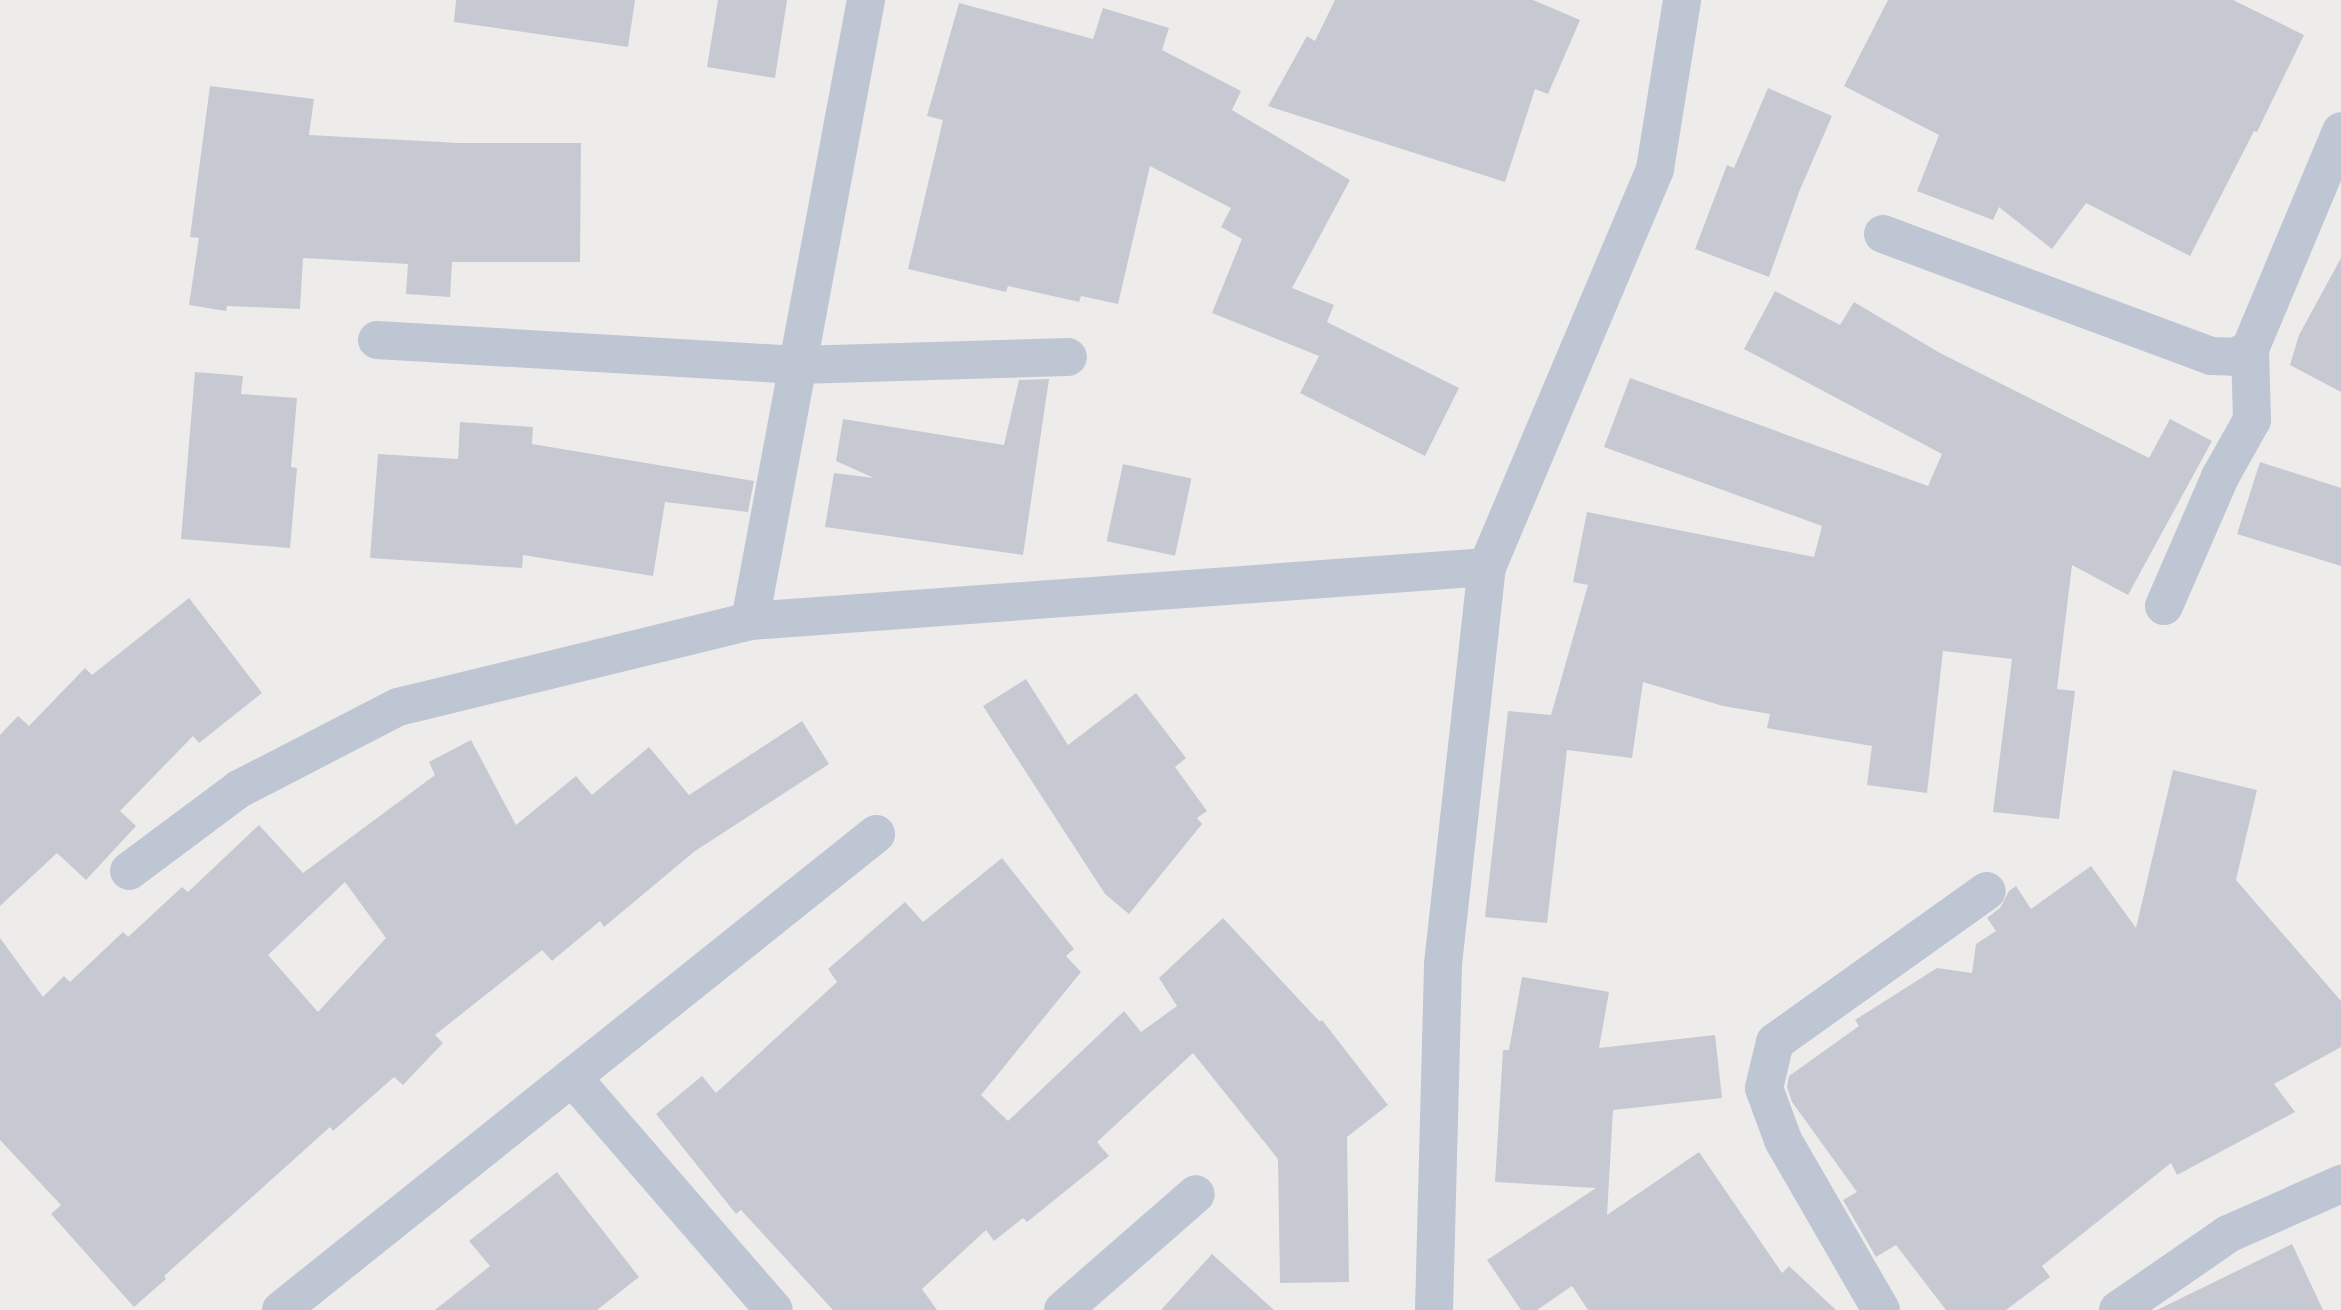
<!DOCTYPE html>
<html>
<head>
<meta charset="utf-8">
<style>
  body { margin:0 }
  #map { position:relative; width:2341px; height:1310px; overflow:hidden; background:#eeebeb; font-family:"Alegreya Sans",sans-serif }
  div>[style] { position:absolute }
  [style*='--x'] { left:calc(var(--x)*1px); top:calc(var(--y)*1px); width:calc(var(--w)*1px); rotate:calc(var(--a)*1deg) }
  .building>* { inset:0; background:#c7c9d2; transform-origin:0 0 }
  .minor>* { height:38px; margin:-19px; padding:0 19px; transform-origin:19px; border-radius:19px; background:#bdc6d2 }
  span { translate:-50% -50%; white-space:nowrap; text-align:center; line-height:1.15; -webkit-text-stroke:6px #fff; paint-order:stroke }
</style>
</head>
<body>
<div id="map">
  <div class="building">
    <div style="clip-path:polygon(456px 0,635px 0,628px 47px,454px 22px)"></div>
    <div style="clip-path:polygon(718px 0,787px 0,775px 78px,707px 67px)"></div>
    <div style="clip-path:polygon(1335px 0,1533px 0,1580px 20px,1548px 94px,1535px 89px,1505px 182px,1268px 106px,1307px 36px,1315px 41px)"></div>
    <div style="clip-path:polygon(1888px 0,2233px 0,2304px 35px,2257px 132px,2254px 131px,2190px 256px,2086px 203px,2052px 249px,1999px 207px,1993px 220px,1917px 191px,1939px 135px,1844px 86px)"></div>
    <div style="clip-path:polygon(959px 3px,1093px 39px,1103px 8px,1169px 28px,1162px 50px,1241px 91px,1232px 110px,1350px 180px,1292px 288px,1334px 305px,1327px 322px,1459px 388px,1425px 456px,1300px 393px,1319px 356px,1212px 313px,1242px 239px,1221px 227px,1231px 208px,1150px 166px,1118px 304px,1081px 296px,1079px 302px,1008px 286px,1006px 292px,908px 269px,943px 120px,927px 116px)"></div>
    <div style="clip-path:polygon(210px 86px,314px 99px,309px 135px,459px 143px,581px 143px,580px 262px,452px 262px,450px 297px,406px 294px,408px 264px,303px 258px,300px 309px,227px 306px,226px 311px,189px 305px,199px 238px,190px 237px)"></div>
    <div style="clip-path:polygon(1768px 88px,1832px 116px,1799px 192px,1769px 277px,1695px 249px,1727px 165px,1734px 168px)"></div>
    <div style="clip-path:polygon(2341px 258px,2341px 392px,2290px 365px,2299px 335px)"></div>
    <div style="clip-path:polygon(1775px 291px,1840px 325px,1854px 302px,1940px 353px,2149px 458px,2170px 419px,2212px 441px,2128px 595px,2072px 565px,2057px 689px,2075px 691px,2059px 819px,1993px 812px,2012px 659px,1943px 651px,1927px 793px,1867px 785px,1872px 746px,1767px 728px,1770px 714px,1723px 706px,1643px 682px,1632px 758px,1567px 750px,1547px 923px,1485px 917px,1508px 711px,1551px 715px,1588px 585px,1573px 582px,1587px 512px,1814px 557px,1822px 526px,1604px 447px,1630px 378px,1928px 486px,1942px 454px,1744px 349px)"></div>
    <div style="clip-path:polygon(195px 372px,243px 376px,241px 394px,297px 398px,291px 467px,297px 468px,290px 548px,181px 539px)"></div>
    <div style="clip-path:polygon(1049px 379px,1023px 555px,825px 527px,834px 473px,874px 478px,836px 461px,843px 419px,1004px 445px,1019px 380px)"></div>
    <div style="clip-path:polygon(460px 422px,533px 427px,532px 444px,754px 481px,748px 512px,665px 502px,653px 576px,523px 555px,522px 568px,370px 558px,378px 454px,458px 459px)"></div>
    <div style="clip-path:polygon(2260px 462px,2341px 488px,2341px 566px,2237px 534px)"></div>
    <div style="left:1123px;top:464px;width:70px;height:79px;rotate:12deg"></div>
    <div style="clip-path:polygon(189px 598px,262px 693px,199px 743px,193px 736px,120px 811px,136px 826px,86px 880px,57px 853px,0 906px,0 735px,18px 716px,29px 726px,85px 668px,92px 675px)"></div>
    <div style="clip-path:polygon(1026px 679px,1068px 745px,1136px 693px,1186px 758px,1175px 767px,1207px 811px,1197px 818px,1202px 824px,1129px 914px,1105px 894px,983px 706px)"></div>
    <div style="clip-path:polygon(evenodd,802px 721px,829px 764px,695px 851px,604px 927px,600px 921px,552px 961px,542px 950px,435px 1035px,443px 1043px,403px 1085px,394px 1077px,333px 1131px,330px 1127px,164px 1276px,166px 1279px,134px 1307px,51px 1214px,61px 1205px,0 1140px,0 938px,43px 997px,64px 976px,70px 982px,123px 932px,128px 937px,182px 887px,188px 892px,259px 825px,303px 873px,435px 775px,429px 762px,471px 740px,516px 825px,576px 776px,592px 795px,649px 747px,689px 795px,802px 721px,345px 882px,386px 938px,318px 1012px,268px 955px,345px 882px)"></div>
    <div style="clip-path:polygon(2173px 770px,2257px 790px,2236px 880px,2341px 1001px,2341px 1047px,2274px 1084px,2295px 1112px,2177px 1175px,2171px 1163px,2042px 1266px,2050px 1277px,2006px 1310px,1946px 1310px,1896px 1245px,1876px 1257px,1843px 1200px,1857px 1192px,1792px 1102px,1787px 1087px,1789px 1076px,1859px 1026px,1855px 1020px,1937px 968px,1972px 973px,1976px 944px,1996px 931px,1987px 918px,2000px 908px,2009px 891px,2016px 886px,2031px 909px,2091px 866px,2136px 928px)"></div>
    <div style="clip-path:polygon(1002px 858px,1074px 949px,1066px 956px,1081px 972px,981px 1095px,1008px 1121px,1124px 1011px,1141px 1032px,1177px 1006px,1159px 978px,1223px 918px,1320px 1022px,1322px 1020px,1388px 1105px,1347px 1137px,1349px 1282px,1280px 1283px,1278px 1159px,1193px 1053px,1097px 1142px,1109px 1156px,1027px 1222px,1023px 1218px,994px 1241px,986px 1230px,922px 1289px,937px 1310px,833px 1310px,741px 1210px,736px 1214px,656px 1114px,702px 1076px,716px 1093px,837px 982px,828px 969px,905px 902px,923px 922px)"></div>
    <div style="clip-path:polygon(1522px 977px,1609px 992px,1599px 1048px,1715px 1035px,1722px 1098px,1613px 1110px,1607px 1215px,1699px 1152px,1782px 1273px,1789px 1266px,1836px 1310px,1588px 1310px,1572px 1286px,1537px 1310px,1521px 1310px,1487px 1260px,1596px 1188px,1495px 1182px,1503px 1050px,1509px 1050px)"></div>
    <div style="clip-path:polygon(557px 1172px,639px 1277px,597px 1310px,435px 1310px,490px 1266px,469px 1241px)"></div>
    <div style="clip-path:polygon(2292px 1244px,2323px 1310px,2157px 1310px)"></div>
    <div style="clip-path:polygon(1212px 1254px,1274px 1310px,1161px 1310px)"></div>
  </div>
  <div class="minor">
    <div style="--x:1883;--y:234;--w:350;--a:20.4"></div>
    <div style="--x:2211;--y:356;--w:24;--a:2"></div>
    <div style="--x:2235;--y:357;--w:17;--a:-28"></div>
    <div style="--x:2250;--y:349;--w:236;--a:-67.3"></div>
    <div style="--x:377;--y:340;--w:422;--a:3.4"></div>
    <div style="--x:798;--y:365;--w:270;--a:-1.7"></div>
    <div style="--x:2164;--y:606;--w:141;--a:-66.5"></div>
    <div style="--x:2220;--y:477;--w:65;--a:-60.7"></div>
    <div style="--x:2252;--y:420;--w:71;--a:-91.6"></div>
    <div style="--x:750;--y:621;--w:632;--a:-79.42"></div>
    <div style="--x:129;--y:871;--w:137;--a:-36.7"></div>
    <div style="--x:239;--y:789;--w:179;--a:-27.3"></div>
    <div style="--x:398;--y:707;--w:362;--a:-13.7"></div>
    <div style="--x:750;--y:621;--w:739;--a:-4.19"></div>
    <div style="--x:572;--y:1077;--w:308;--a:49.1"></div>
    <div style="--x:281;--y:1310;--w:762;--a:-38.66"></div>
    <div style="--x:1063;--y:1310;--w:176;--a:-41.1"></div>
    <div style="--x:1434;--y:1310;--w:346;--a:-88.5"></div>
    <div style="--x:1443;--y:964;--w:399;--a:-83.7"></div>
    <div style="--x:1487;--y:567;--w:432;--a:-67.1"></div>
    <div style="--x:1655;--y:169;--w:171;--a:-80.9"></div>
    <div style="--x:1881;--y:1310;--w:196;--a:-120"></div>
    <div style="--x:1783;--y:1140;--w:55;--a:-110.1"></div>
    <div style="--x:1764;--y:1088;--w:47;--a:-76.6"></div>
    <div style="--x:1775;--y:1042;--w:260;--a:-35.5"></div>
    <div style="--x:2118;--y:1310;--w:134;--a:-34.6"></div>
    <div style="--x:2228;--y:1234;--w:124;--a:-23.9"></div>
  </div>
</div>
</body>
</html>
